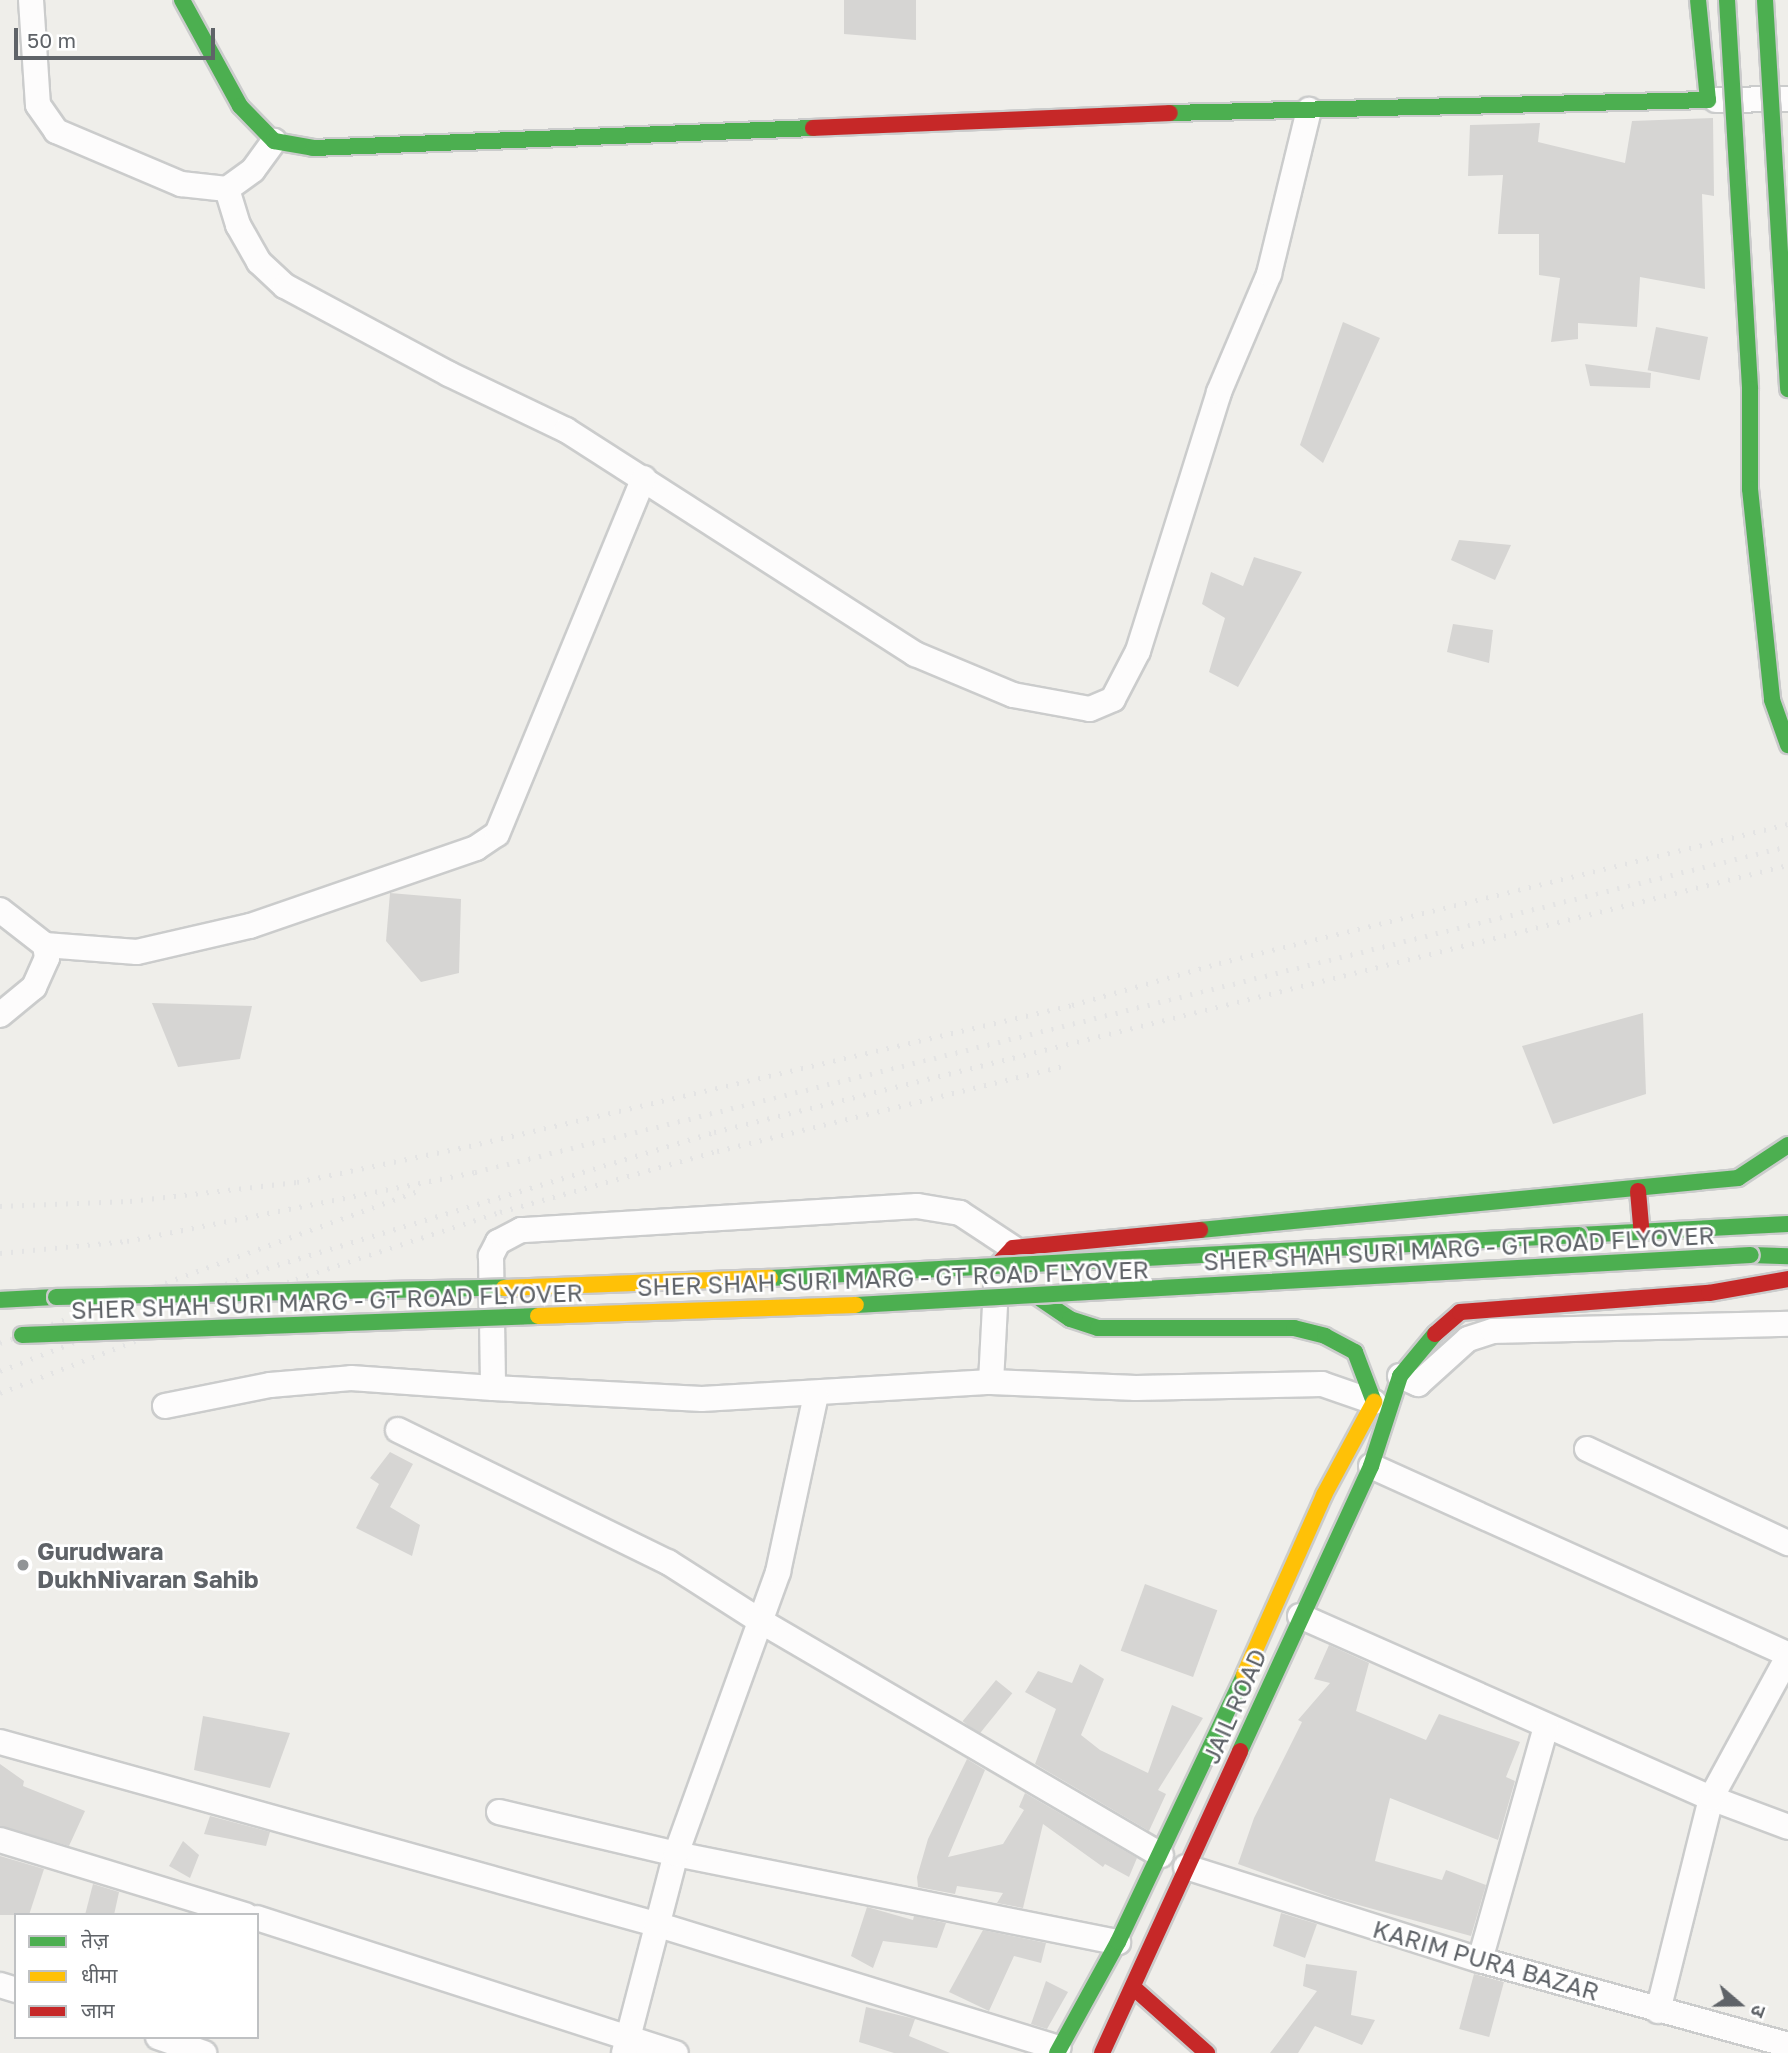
<!DOCTYPE html>
<html>
<head>
<meta charset="utf-8">
<style>
  body { margin:0 }
  #map { position:relative; width:1788px; height:2053px; overflow:hidden; background:#efeeea; font-family:"Golos Text","Noto Sans Devanagari",sans-serif }
  div>[style] { position:absolute }
  [style*='--x'] { left:calc(var(--x)*1px); top:calc(var(--y)*1px); width:calc(var(--w)*1px); rotate:calc(var(--a)*1deg) }
  .building>* { inset:0; background:#d6d5d3; transform-origin:0 0 }
  .roads { filter:drop-shadow(2px 0 #cbcccc) drop-shadow(-2px 0 #cbcccc) drop-shadow(0 2px #cbcccc) drop-shadow(0 -2px #cbcccc) }
  .street>* { height:24px; margin:-12px; padding:0 12px; transform-origin:12px; border-radius:12px; background:#fdfcfc }
  .fast>* { height:16px; margin:-8px; padding:0 8px; transform-origin:8px; border-radius:8px; background:#4caf50 }
  .slow>* { height:16px; margin:-8px; padding:0 8px; transform-origin:8px; border-radius:8px; background:#ffc107 }
  .jam>* { height:16px; margin:-8px; padding:0 8px; transform-origin:8px; border-radius:8px; background:#c62828 }
  .rail>* { height:5px; margin-top:-2.5px; transform-origin:0; background:repeating-linear-gradient(90deg,#e4e4e4 0 2px,transparent 0 11px) }
  .bridges { filter:drop-shadow(2px 0 #cacacb) drop-shadow(-2px 0 #cacacb) drop-shadow(0 2px #cacacb) drop-shadow(0 -2px #cacacb) }
  .fast-bridge>* { height:16px; margin:-8px; padding:0 8px; transform-origin:8px; border-radius:8px; background:#4caf50 }
  .slow-bridge>* { height:16px; margin:-8px; padding:0 8px; transform-origin:8px; border-radius:8px; background:#ffc107 }
  .dots>* { width:19px; height:19px; translate:-50% -50%; box-sizing:border-box; border:4px solid #fff; border-radius:50% }
  span { translate:-50% -50%; white-space:nowrap; text-align:center; line-height:1.15; -webkit-text-stroke:5px #fff; paint-order:stroke }
  .street-label { font-size:24px; color:#5f6368 }
  .poi-label { font-size:24px; color:#5f6368; font-weight:700 }
  .left { translate:0 -50%; text-align:left }
  .legend { position:absolute; left:14px; top:1913px; width:245px; height:126px; box-sizing:border-box; background:#fff; border:2px solid #bfc1c3; margin:0; padding:9px 12px; list-style:none; font-size:21px; color:#5f6368 }
  .legend li { display:flex; align-items:center; gap:14px; height:35px }
  .legend b { width:35px; border:2px solid #bfc1c3 }
  .north { position:absolute; left:1704px; top:1969px; width:70px; height:70px; -webkit-text-stroke:5px #fff; paint-order:stroke; rotate:110deg; font-size:19px; font-weight:700; line-height:28px; text-align:center; color:#5f6368 }
  .north::after { content:''; display:block; margin:auto; width:24px; height:32px; background:#5f6368; clip-path:polygon(50% 0,100% 100%,50% 72%,0 100%) }
  .scale { position:absolute; left:14px; top:28px; width:201px; height:32px; box-sizing:border-box; border:4px solid #5f6368; border-top:0; padding-left:9px; font-size:21px; line-height:24px; white-space:nowrap; color:#5f6368; -webkit-text-stroke:5px #fff; paint-order:stroke }
</style>
</head>
<body>
<div id="map">
  <div class="building">
    <div style="clip-path:polygon(844px 0,916px 0,916px 40px,844px 34px)"></div>
    <div style="clip-path:polygon(1713px 118px,1714px 196px,1702px 194px,1705px 289px,1640px 277px,1637px 327px,1578px 323px,1578px 339px,1551px 342px,1560px 278px,1539px 275px,1539px 234px,1498px 234px,1503px 175px,1468px 176px,1470px 125px,1540px 123px,1538px 142px,1625px 163px,1632px 121px)"></div>
    <div style="clip-path:polygon(1343px 322px,1380px 338px,1323px 463px,1300px 445px)"></div>
    <div style="left:1656px;top:327px;width:53px;height:44px;rotate:11deg"></div>
    <div style="clip-path:polygon(1585px 364px,1651px 373px,1650px 388px,1590px 386px)"></div>
    <div style="clip-path:polygon(1459px 540px,1511px 545px,1495px 580px,1451px 560px)"></div>
    <div style="clip-path:polygon(1254px 557px,1302px 572px,1238px 687px,1209px 672px,1225px 618px,1202px 604px,1211px 572px,1243px 586px)"></div>
    <div style="clip-path:polygon(1453px 624px,1493px 630px,1489px 663px,1447px 652px)"></div>
    <div style="clip-path:polygon(390px 893px,461px 899px,459px 973px,421px 982px,386px 941px)"></div>
    <div style="clip-path:polygon(152px 1003px,252px 1006px,240px 1059px,178px 1067px)"></div>
    <div style="clip-path:polygon(1643px 1013px,1646px 1094px,1553px 1124px,1522px 1046px)"></div>
    <div style="clip-path:polygon(390px 1452px,413px 1464px,390px 1507px,420px 1525px,412px 1556px,356px 1528px,379px 1484px,370px 1478px)"></div>
    <div style="left:1145px;top:1584px;width:77px;height:71px;rotate:20deg"></div>
    <div style="clip-path:polygon(1329px 1645px,1369px 1663px,1356px 1711px,1426px 1740px,1439px 1714px,1520px 1742px,1506px 1777px,1515px 1781px,1498px 1840px,1390px 1798px,1375px 1861px,1442px 1880px,1446px 1870px,1486px 1885px,1471px 1936px,1333px 1898px,1238px 1864px,1254px 1818px,1302px 1722px,1298px 1720px,1330px 1683px,1314px 1679px)"></div>
    <div style="clip-path:polygon(1080px 1664px,1104px 1679px,1081px 1735px,1100px 1750px,1148px 1773px,1172px 1705px,1203px 1718px,1158px 1790px,1166px 1794px,1149px 1831px,1035px 1764px,1056px 1709px,1025px 1692px,1038px 1671px,1072px 1683px)"></div>
    <div style="left:996px;top:1680px;width:21px;height:53px;rotate:39deg"></div>
    <div style="clip-path:polygon(203px 1716px,290px 1733px,270px 1788px,194px 1770px)"></div>
    <div style="clip-path:polygon(967px 1759px,985px 1770px,948px 1857px,1003px 1844px,1024px 1810px,1019px 1807px,1025px 1793px,1137px 1858px,1129px 1877px,1105px 1864px,1103px 1867px,1043px 1824px,1023px 1908px,997px 1903px,1003px 1893px,957px 1886px,955px 1894px,918px 1887px,917px 1877px,928px 1839px)"></div>
    <div style="clip-path:polygon(0 1764px,24px 1781px,23px 1786px,85px 1811px,69px 1846px,0 1826px)"></div>
    <div style="clip-path:polygon(210px 1816px,270px 1832px,266px 1846px,204px 1834px)"></div>
    <div style="clip-path:polygon(183px 1841px,199px 1855px,190px 1878px,169px 1866px)"></div>
    <div style="clip-path:polygon(0 1856px,44px 1869px,29px 1915px,0 1915px)"></div>
    <div style="clip-path:polygon(93px 1884px,119px 1892px,114px 1915px,85px 1915px)"></div>
    <div style="clip-path:polygon(867px 1907px,913px 1920px,914px 1916px,946px 1923px,937px 1948px,883px 1941px,873px 1968px,851px 1956px)"></div>
    <div style="clip-path:polygon(1281px 1913px,1317px 1924px,1305px 1958px,1273px 1946px)"></div>
    <div style="clip-path:polygon(983px 1930px,1046px 1943px,1041px 1963px,1014px 1956px,989px 2011px,949px 1992px)"></div>
    <div style="clip-path:polygon(1306px 1964px,1357px 1971px,1351px 2015px,1375px 2020px,1362px 2045px,1315px 2026px,1298px 2053px,1270px 2053px,1317px 1991px,1303px 1986px)"></div>
    <div style="left:1474px;top:1974px;width:31px;height:57px;rotate:15deg"></div>
    <div style="clip-path:polygon(1046px 1981px,1068px 1992px,1047px 2029px,1031px 2024px)"></div>
    <div style="clip-path:polygon(866px 2007px,915px 2019px,909px 2036px,950px 2053px,894px 2053px,859px 2042px)"></div>
  </div>
  <div class="roads">
    <div class="street">
      <div style="--x:31;--y:0;--w:105;--a:86.2"></div>
      <div style="--x:38;--y:105;--w:32;--a:55"></div>
      <div style="--x:56;--y:131;--w:136;--a:23"></div>
      <div style="--x:181;--y:184;--w:46;--a:6.2"></div>
      <div style="--x:227;--y:189;--w:32;--a:-36"></div>
      <div style="--x:253;--y:170;--w:36;--a:-54"></div>
      <div style="--x:1716;--y:100;--w:72;--a:-0.8"></div>
      <div style="--x:227;--y:189;--w:38;--a:73"></div>
      <div style="--x:238;--y:225;--w:43;--a:60.4"></div>
      <div style="--x:259;--y:262;--w:35;--a:43"></div>
      <div style="--x:285;--y:286;--w:186;--a:28.2"></div>
      <div style="--x:449;--y:374;--w:130;--a:25.6"></div>
      <div style="--x:566;--y:430;--w:415;--a:32.7"></div>
      <div style="--x:915;--y:654;--w:106;--a:22.7"></div>
      <div style="--x:1013;--y:695;--w:78;--a:10.3"></div>
      <div style="--x:1090;--y:709;--w:25;--a:-23"></div>
      <div style="--x:1113;--y:699;--w:54;--a:-62.5"></div>
      <div style="--x:1138;--y:651;--w:271;--a:-72.6"></div>
      <div style="--x:1219;--y:392;--w:128;--a:-67"></div>
      <div style="--x:1269;--y:274;--w:169;--a:-76.3"></div>
      <div style="--x:0;--y:910;--w:57;--a:37.9"></div>
      <div style="--x:45;--y:945;--w:13;--a:81"></div>
      <div style="--x:47;--y:958;--w:32;--a:114"></div>
      <div style="--x:34;--y:987;--w:44;--a:140.5"></div>
      <div style="--x:45;--y:945;--w:92;--a:4.4"></div>
      <div style="--x:137;--y:952;--w:116;--a:-13"></div>
      <div style="--x:250;--y:926;--w:239;--a:-19"></div>
      <div style="--x:476;--y:848;--w:25;--a:-34"></div>
      <div style="--x:497;--y:834;--w:385;--a:-67.6"></div>
      <div style="--x:1013;--y:1248;--w:64;--a:-146.6"></div>
      <div style="--x:960;--y:1213;--w:44;--a:-170.8"></div>
      <div style="--x:917;--y:1206;--w:397;--a:176.5"></div>
      <div style="--x:521;--y:1230;--w:26;--a:152"></div>
      <div style="--x:498;--y:1242;--w:16;--a:117"></div>
      <div style="--x:491;--y:1256;--w:132;--a:89.1"></div>
      <div style="--x:493;--y:1388;--w:209;--a:3"></div>
      <div style="--x:702;--y:1399;--w:289;--a:-3.4"></div>
      <div style="--x:991;--y:1382;--w:145;--a:2.4"></div>
      <div style="--x:1136;--y:1388;--w:186;--a:-1.2"></div>
      <div style="--x:1322;--y:1384;--w:55;--a:19.1"></div>
      <div style="--x:1400;--y:1376;--w:20;--a:24"></div>
      <div style="--x:1418;--y:1384;--w:67;--a:-42"></div>
      <div style="--x:1468;--y:1339;--w:26;--a:-18"></div>
      <div style="--x:1493;--y:1331;--w:295;--a:-1.4"></div>
      <div style="--x:991;--y:1382;--w:94;--a:-87"></div>
      <div style="--x:165;--y:1406;--w:107;--a:-11.3"></div>
      <div style="--x:270;--y:1385;--w:81;--a:-4.9"></div>
      <div style="--x:351;--y:1378;--w:142;--a:4"></div>
      <div style="--x:398;--y:1430;--w:301;--a:26.1"></div>
      <div style="--x:668;--y:1562;--w:112;--a:32.6"></div>
      <div style="--x:762;--y:1622;--w:462;--a:30.3"></div>
      <div style="--x:1587;--y:1449;--w:222;--a:25.1"></div>
      <div style="--x:1371;--y:1466;--w:457;--a:24.3"></div>
      <div style="--x:1300;--y:1616;--w:449;--a:23.9"></div>
      <div style="--x:1711;--y:1798;--w:82;--a:20.6"></div>
      <div style="--x:0;--y:1742;--w:684;--a:15.52"></div>
      <div style="--x:659;--y:1925;--w:418;--a:17.1"></div>
      <div style="--x:499;--y:1812;--w:182;--a:13.3"></div>
      <div style="--x:676;--y:1854;--w:451;--a:11.3"></div>
      <div style="--x:0;--y:1840;--w:257;--a:17"></div>
      <div style="--x:1186;--y:1867;--w:308;--a:17.6"></div>
      <div style="--x:1480;--y:1960;--w:320;--a:15.4"></div>
      <div style="--x:257;--y:1918;--w:440;--a:17.9"></div>
      <div style="--x:1480;--y:1960;--w:243;--a:-74.2"></div>
      <div style="--x:0;--y:1985;--w:17;--a:17"></div>
      <div style="--x:1658;--y:2011;--w:219;--a:-76"></div>
      <div style="--x:1711;--y:1798;--w:161;--a:-61.4"></div>
      <div style="--x:158;--y:2037;--w:49;--a:19.2"></div>
      <div style="--x:624;--y:2053;--w:206;--a:-75.4"></div>
      <div style="--x:676;--y:1854;--w:300;--a:-70.1"></div>
      <div style="--x:778;--y:1572;--w:181;--a:-77.9"></div>
    </div>
    <div class="fast">
      <div style="--x:182;--y:0;--w:121;--a:61.3"></div>
      <div style="--x:240;--y:106;--w:49;--a:45.8"></div>
      <div style="--x:274;--y:141;--w:40;--a:10"></div>
      <div style="--x:313;--y:148;--w:500;--a:-2.29"></div>
      <div style="--x:1170;--y:113;--w:538;--a:-1.38"></div>
      <div style="--x:1708;--y:100;--w:100;--a:-95.7"></div>
      <div style="--x:1200;--y:1230;--w:541;--a:-5.52"></div>
      <div style="--x:1738;--y:1178;--w:60;--a:-33.4"></div>
      <div style="--x:1579;--y:1235;--w:209;--a:-3"></div>
      <div style="--x:1751;--y:1255;--w:37;--a:2"></div>
      <div style="--x:1036;--y:1296;--w:41;--a:34.1"></div>
      <div style="--x:1070;--y:1319;--w:29;--a:18"></div>
      <div style="--x:1098;--y:1328;--w:196;--a:0"></div>
      <div style="--x:1294;--y:1328;--w:32;--a:14"></div>
      <div style="--x:1325;--y:1336;--w:34;--a:28"></div>
      <div style="--x:1355;--y:1352;--w:53;--a:69.2"></div>
      <div style="--x:0;--y:1300;--w:56;--a:-3.1"></div>
      <div style="--x:1240;--y:1751;--w:314;--a:-65.3"></div>
      <div style="--x:1371;--y:1466;--w:95;--a:-72.1"></div>
      <div style="--x:1400;--y:1376;--w:55;--a:-50.2"></div>
      <div style="--x:1057;--y:2053;--w:127;--a:-61.2"></div>
      <div style="--x:1118;--y:1942;--w:295;--a:-64.7"></div>
    </div>
    <div class="slow">
      <div style="--x:1244;--y:1675;--w:197;--a:-66"></div>
      <div style="--x:1324;--y:1495;--w:106;--a:-61.7"></div>
    </div>
    <div class="jam">
      <div style="--x:813;--y:128;--w:357;--a:-2.4"></div>
      <div style="--x:1638;--y:1191;--w:38;--a:85"></div>
      <div style="--x:998;--y:1264;--w:22;--a:-47"></div>
      <div style="--x:1013;--y:1248;--w:188;--a:-5.5"></div>
      <div style="--x:1435;--y:1334;--w:33;--a:-41"></div>
      <div style="--x:1460;--y:1312;--w:250;--a:-4.4"></div>
      <div style="--x:1709;--y:1293;--w:80;--a:-10"></div>
      <div style="--x:1134;--y:1988;--w:98;--a:41.7"></div>
      <div style="--x:1102;--y:2053;--w:332;--a:-65.4"></div>
    </div>
  </div>
  <div class="rail">
    <div style="--x:0;--y:1206;--w:130;--a:-2.2"></div>
    <div style="--x:130;--y:1201;--w:168;--a:-6.5"></div>
    <div style="--x:297;--y:1182;--w:176;--a:-11.8"></div>
    <div style="--x:469;--y:1146;--w:619;--a:-13.16"></div>
    <div style="--x:1072;--y:1005;--w:153;--a:-15.9"></div>
    <div style="--x:1219;--y:963;--w:586;--a:-13.73"></div>
    <div style="--x:0;--y:1253;--w:128;--a:-5.4"></div>
    <div style="--x:127;--y:1241;--w:355;--a:-11.2"></div>
    <div style="--x:475;--y:1172;--w:1353;--a:-13.94"></div>
    <div style="--x:0;--y:1343;--w:445;--a:-20"></div>
    <div style="--x:0;--y:1371;--w:286;--a:-21.1"></div>
    <div style="--x:267;--y:1268;--w:467;--a:-16.9"></div>
    <div style="--x:714;--y:1132;--w:1107;--a:-13.96"></div>
    <div style="--x:0;--y:1393;--w:317;--a:-21.1"></div>
    <div style="--x:296;--y:1279;--w:215;--a:-18.2"></div>
    <div style="--x:500;--y:1212;--w:225;--a:-15.7"></div>
    <div style="--x:717;--y:1151;--w:356;--a:-13.8"></div>
  </div>
  <div class="bridges">
    <div class="fast-bridge">
      <div style="--x:1727;--y:0;--w:390;--a:86.6"></div>
      <div style="--x:1750;--y:389;--w:100;--a:90"></div>
      <div style="--x:1750;--y:489;--w:212;--a:84"></div>
      <div style="--x:1772;--y:700;--w:48;--a:70.4"></div>
      <div style="--x:1765;--y:0;--w:390;--a:86.6"></div>
      <div style="--x:770;--y:1278;--w:810;--a:-3.04"></div>
      <div style="--x:56;--y:1297;--w:448;--a:-1.2"></div>
      <div style="--x:856;--y:1305;--w:896;--a:-3.2"></div>
      <div style="--x:22;--y:1335;--w:516;--a:-2.11"></div>
    </div>
    <div class="slow-bridge">
      <div style="--x:504;--y:1288;--w:266;--a:-2.2"></div>
      <div style="--x:538;--y:1316;--w:318;--a:-2"></div>
    </div>
  </div>
  <div class="dots">
    <div style="left:23px;top:1565px;background:#919496"></div>
  </div>
  <div class="street-label">
    <span style="left:1459px;top:1248px;rotate:-3deg">SHER SHAH SURI MARG - GT ROAD FLYOVER</span>
    <span style="left:893px;top:1278px;rotate:-2deg">SHER SHAH SURI MARG - GT ROAD FLYOVER</span>
    <span style="left:327px;top:1301px;rotate:-2deg">SHER SHAH SURI MARG - GT ROAD FLYOVER</span>
    <span style="left:1234px;top:1706px;rotate:-66deg">JAIL ROAD</span>
    <span style="left:1486px;top:1960px;rotate:16deg">KARIM PURA BAZAR</span>
  </div>
  <div class="poi-label">
    <span class="left" style="left:37px;top:1565px">Gurudwara<br>DukhNivaran Sahib</span>
  </div>
  <ul class="legend">
  <li><b style="height:9px;background:#4caf50"></b>तेज़</li>
  <li><b style="height:9px;background:#ffc107"></b>धीमा</li>
  <li><b style="height:9px;background:#c62828"></b>जाम</li>
  </ul>
  <div class="north">उ</div>
  <div class="scale">50 m</div>
</div>
</body>
</html>
